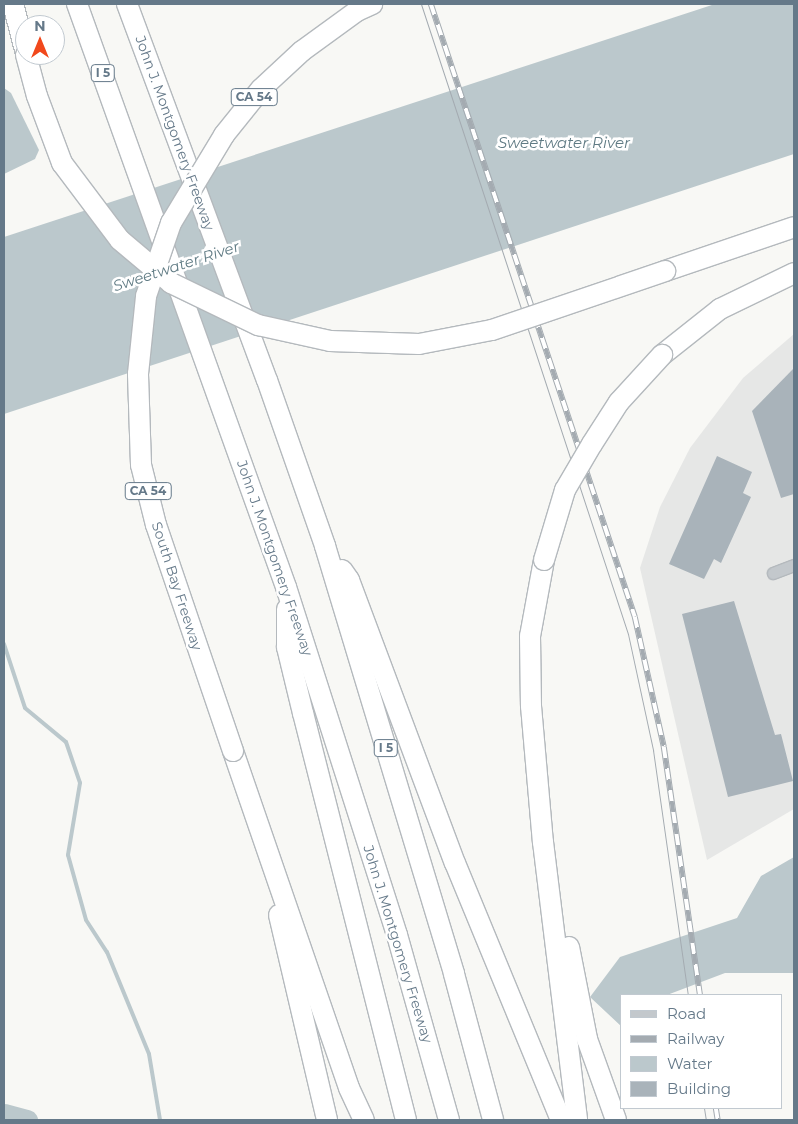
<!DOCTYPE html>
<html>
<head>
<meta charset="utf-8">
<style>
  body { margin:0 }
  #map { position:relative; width:798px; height:1124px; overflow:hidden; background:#f8f8f5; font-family:Montserrat,sans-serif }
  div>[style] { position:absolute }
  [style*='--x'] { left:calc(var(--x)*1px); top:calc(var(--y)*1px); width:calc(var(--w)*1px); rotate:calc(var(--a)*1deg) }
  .built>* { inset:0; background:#e6e7e6 }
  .water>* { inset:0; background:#bbc8cc }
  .stream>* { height:4px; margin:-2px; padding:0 2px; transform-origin:2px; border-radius:2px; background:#bbc8cc }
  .river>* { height:21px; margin:-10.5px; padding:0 10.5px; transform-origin:10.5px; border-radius:10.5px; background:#bbc8cc }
  .building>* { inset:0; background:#a9b3ba }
  .roads { filter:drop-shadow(1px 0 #b4b9bd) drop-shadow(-1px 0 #b4b9bd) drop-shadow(0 1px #b4b9bd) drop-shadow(0 -1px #b4b9bd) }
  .minor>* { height:11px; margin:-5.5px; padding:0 5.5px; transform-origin:5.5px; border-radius:5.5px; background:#c3c8cc }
  .motorway>* { height:20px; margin:-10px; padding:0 10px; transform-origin:10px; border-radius:10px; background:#fff }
  .tram>* { height:1px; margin:-0.5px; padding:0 0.5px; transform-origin:0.5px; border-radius:0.5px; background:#a4abb1 }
  .rail>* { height:5.5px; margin-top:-2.75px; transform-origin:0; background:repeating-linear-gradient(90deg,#fff 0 11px,#a4abb1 0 22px); box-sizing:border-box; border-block:1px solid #a4abb1 }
  .bridges { filter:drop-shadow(1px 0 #b4b9bd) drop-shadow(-1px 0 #b4b9bd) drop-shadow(0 1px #b4b9bd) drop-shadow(0 -1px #b4b9bd) }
  .motorway-bridge>* { height:20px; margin:-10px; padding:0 10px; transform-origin:10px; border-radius:10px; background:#fff }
  span { translate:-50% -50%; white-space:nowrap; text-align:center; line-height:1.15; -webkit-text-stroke:5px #fff; paint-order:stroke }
  .shield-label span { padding:1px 4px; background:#fff; border:1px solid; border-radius:4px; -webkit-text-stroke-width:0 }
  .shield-label { font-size:12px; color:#657989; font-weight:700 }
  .street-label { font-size:14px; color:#657989 }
  .water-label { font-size:15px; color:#607b84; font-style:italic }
  .frame { position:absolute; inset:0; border:5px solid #657989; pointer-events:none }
  .legend { position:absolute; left:620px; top:994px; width:162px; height:115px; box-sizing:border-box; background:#fff; border:1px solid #c1c9d0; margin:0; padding:6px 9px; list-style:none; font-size:15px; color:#657989 }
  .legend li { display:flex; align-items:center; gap:10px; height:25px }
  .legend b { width:25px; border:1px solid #c1c9d0 }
  .north { position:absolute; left:15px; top:15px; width:50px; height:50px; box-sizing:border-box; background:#fff; border:1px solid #c1c9d0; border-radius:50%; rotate:0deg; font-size:14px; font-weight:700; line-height:20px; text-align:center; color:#657989 }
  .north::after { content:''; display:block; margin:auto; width:18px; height:22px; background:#f1481c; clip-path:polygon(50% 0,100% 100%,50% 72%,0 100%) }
</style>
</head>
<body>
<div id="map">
  <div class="built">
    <div style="clip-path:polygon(794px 334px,794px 809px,707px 860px,640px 568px,660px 507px,690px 448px,743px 378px)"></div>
  </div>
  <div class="water">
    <div style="clip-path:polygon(715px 4px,794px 4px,794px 154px,4px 414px,4px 237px)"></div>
    <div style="clip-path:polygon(4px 88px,11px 93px,39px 150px,35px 159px,4px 174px)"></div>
    <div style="clip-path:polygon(794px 857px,794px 973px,725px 973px,667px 995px,622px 995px,622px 1027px,590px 997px,620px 957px,737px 918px,761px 876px)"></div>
  </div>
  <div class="stream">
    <div style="--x:4;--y:644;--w:67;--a:71.8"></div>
    <div style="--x:25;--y:708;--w:53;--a:39.7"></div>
    <div style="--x:66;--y:742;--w:43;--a:71.1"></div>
    <div style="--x:80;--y:783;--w:73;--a:99.5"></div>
    <div style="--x:68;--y:855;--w:67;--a:74.5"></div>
    <div style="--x:86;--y:920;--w:38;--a:57"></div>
    <div style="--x:107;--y:952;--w:110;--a:67.6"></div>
    <div style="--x:149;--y:1054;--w:67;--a:80.5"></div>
  </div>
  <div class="river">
    <div style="--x:4;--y:1114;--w:24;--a:15"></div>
  </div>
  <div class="building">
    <div style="clip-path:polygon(794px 368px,794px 494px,781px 498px,752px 411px)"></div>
    <div style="clip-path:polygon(717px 456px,752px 472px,743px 493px,751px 497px,721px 563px,714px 559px,704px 579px,669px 564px)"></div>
    <div style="clip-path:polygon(734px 601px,775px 735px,781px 734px,793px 781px,728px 797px,682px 614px)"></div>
  </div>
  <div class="roads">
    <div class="minor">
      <div style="--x:773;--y:573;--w:22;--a:-21"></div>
    </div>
    <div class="motorway">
      <div style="--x:13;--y:4;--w:48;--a:75.4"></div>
      <div style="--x:77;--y:4;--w:619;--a:70.28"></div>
      <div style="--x:286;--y:587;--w:365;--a:72.3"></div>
      <div style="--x:397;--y:935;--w:192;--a:74.3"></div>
      <div style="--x:127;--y:4;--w:401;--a:69.6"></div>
      <div style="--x:267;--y:380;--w:176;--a:70.7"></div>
      <div style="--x:325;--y:546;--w:447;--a:73.2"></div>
      <div style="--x:454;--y:974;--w:151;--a:75"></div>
      <div style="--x:665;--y:271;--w:136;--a:-18.8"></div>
      <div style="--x:662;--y:355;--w:74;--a:-38.4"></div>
      <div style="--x:720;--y:309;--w:82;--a:-25.9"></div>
      <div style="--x:544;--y:560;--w:77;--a:100.4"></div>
      <div style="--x:530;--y:636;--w:70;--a:89.2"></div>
      <div style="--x:531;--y:706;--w:137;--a:85"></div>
      <div style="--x:543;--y:842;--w:280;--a:83"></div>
      <div style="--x:342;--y:570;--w:12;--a:55"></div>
      <div style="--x:349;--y:580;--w:302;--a:69.5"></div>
      <div style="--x:455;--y:863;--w:278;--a:67.6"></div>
      <div style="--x:287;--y:609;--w:38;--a:90"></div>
      <div style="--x:287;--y:647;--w:68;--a:76.4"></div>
      <div style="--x:303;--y:713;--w:420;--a:75.8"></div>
      <div style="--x:233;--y:751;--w:356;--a:71"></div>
      <div style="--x:349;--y:1088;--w:35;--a:65"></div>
      <div style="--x:279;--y:915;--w:211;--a:76.8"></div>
      <div style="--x:569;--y:947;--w:94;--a:78.9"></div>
      <div style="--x:587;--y:1039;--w:86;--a:70.3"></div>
    </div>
  </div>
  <div class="tram">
    <div style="--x:421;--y:4;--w:663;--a:71.81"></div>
    <div style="--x:628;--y:634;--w:119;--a:77.8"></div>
    <div style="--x:653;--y:750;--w:247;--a:81.9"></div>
    <div style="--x:704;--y:1108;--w:12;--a:81"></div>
  </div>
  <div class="rail">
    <div style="--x:431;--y:4;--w:646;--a:71.59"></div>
    <div style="--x:635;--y:617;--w:133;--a:77.4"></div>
    <div style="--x:664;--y:747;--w:251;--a:81.7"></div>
    <div style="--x:716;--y:1108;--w:12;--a:81"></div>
  </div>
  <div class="bridges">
    <div class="motorway-bridge">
      <div style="--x:26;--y:55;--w:42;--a:75"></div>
      <div style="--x:37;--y:96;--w:72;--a:69.5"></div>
      <div style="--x:62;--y:163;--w:96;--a:53"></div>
      <div style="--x:120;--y:240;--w:67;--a:40.1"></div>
      <div style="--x:171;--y:283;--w:97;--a:25.8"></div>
      <div style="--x:258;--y:325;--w:74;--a:12.5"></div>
      <div style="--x:330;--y:341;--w:89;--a:1.9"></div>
      <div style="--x:419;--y:344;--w:74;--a:-10.9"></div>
      <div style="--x:492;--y:330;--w:183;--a:-18.8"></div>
      <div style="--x:544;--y:560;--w:73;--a:-73.3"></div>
      <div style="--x:565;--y:490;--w:53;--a:-59.6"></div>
      <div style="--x:592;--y:444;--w:50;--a:-57.3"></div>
      <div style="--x:619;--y:402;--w:64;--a:-47.5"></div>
      <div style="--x:233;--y:751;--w:239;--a:-108.8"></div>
      <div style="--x:156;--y:525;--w:62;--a:-104"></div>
      <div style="--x:141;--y:465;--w:91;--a:-91.9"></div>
      <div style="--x:138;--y:374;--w:78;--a:-84.1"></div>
      <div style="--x:146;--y:296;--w:77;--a:-71.1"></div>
      <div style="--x:171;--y:223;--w:103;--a:-58.9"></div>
      <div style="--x:224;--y:135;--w:59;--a:-51.2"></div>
      <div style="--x:261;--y:89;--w:56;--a:-42.8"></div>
      <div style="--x:302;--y:51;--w:68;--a:-36"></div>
      <div style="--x:357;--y:11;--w:17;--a:-25"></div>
    </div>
  </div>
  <div class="shield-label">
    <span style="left:103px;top:73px">I 5</span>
    <span style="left:254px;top:97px">CA 54</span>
    <span style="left:148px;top:491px">CA 54</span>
    <span style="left:386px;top:748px">I 5</span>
  </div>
  <div class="street-label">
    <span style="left:175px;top:133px;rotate:70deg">John J. Montgomery Freeway</span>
    <span style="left:275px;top:558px;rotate:71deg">John J. Montgomery Freeway</span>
    <span style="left:177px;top:586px;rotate:72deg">South Bay Freeway</span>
    <span style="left:398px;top:944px;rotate:73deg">John J. Montgomery Freeway</span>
  </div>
  <div class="water-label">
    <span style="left:564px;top:143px">Sweetwater River</span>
    <span style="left:176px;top:266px;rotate:-18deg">Sweetwater River</span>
  </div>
  <div class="frame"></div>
  <ul class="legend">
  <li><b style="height:6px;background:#c3c8cc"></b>Road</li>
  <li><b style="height:6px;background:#a4abb1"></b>Railway</li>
  <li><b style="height:14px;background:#bbc8cc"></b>Water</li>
  <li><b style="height:14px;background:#a9b3ba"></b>Building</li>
  </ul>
  <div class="north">N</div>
</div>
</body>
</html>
